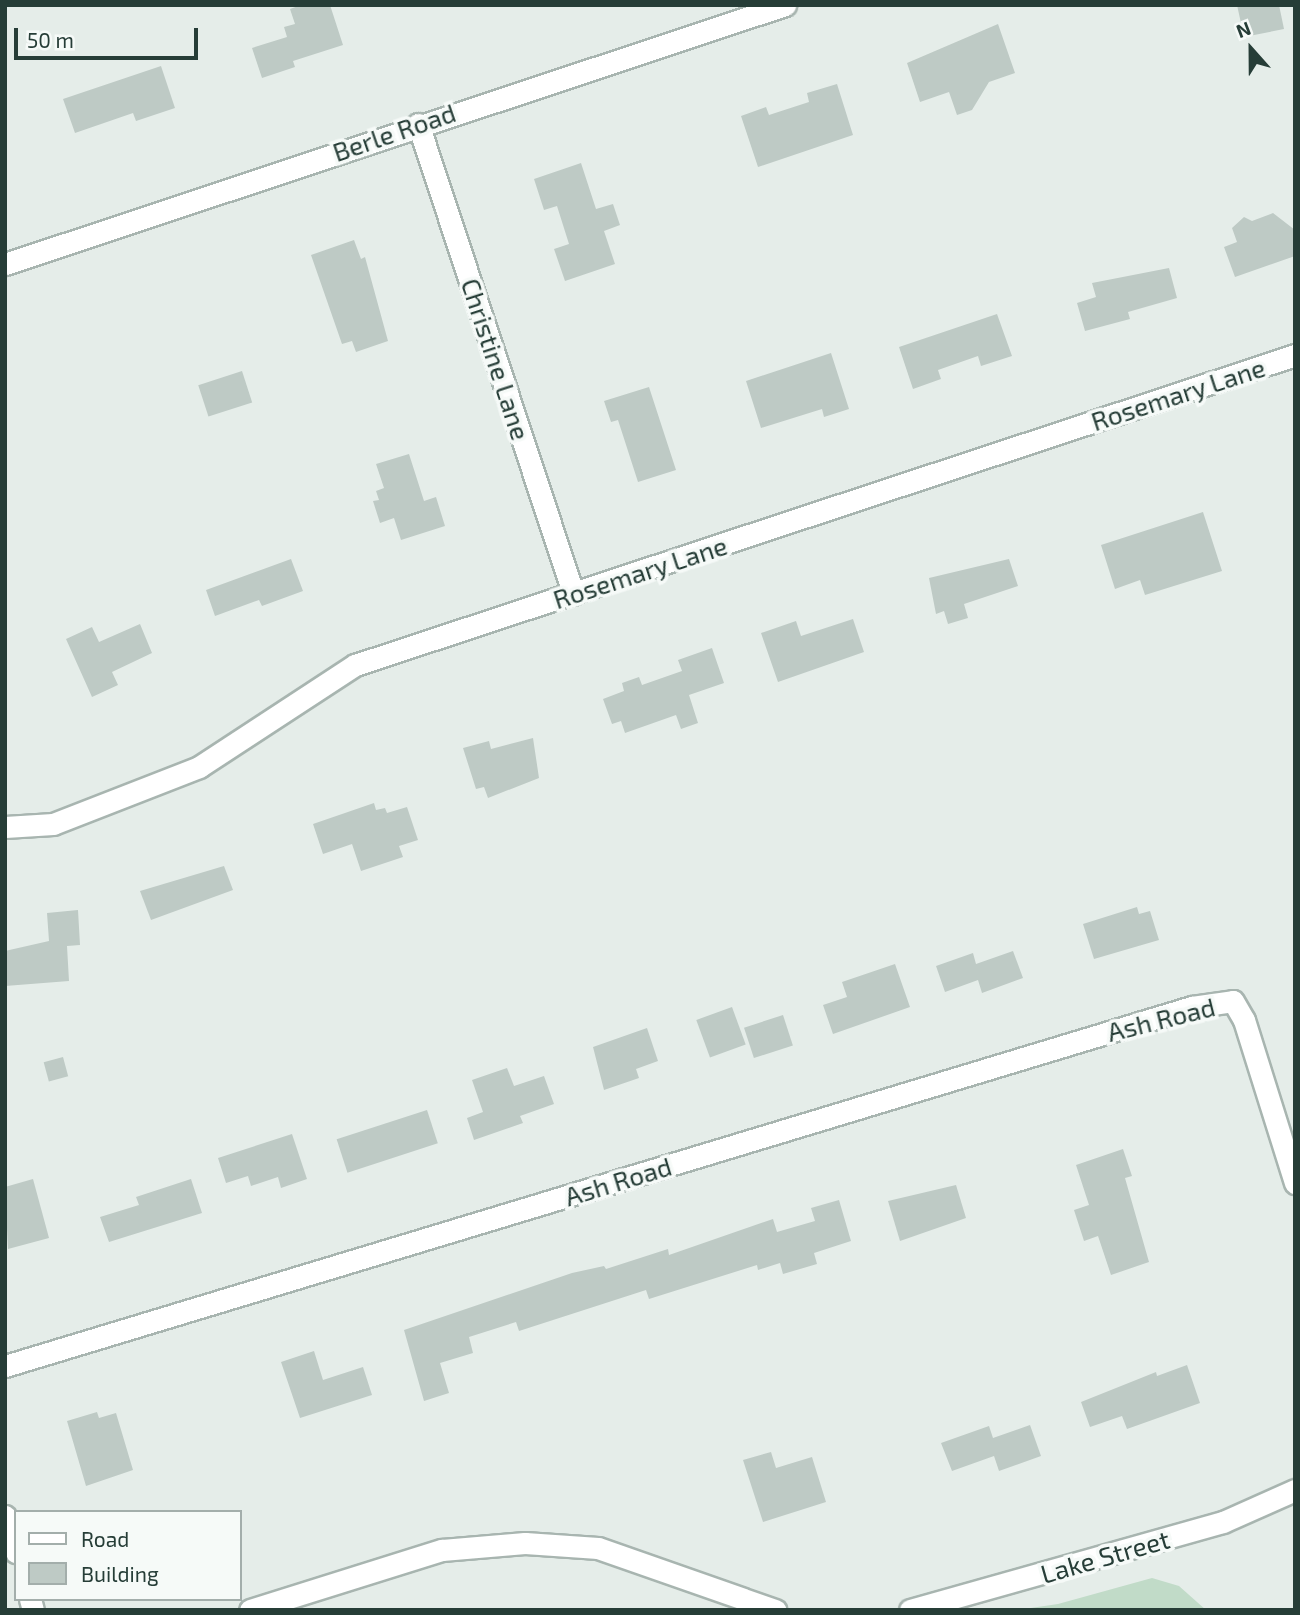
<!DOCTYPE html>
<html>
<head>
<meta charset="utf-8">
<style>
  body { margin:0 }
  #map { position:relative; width:1300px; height:1615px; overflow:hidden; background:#e5ede9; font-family:"Exo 2",sans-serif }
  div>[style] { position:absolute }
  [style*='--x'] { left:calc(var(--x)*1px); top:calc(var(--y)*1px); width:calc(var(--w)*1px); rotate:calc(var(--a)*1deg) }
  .green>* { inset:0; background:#c1dbc8 }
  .building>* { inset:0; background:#becac5; transform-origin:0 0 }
  .roads { filter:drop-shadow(2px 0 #a8b5b0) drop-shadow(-2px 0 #a8b5b0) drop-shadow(0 2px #a8b5b0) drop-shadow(0 -2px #a8b5b0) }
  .street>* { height:21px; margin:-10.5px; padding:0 10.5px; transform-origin:10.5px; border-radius:10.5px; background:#fff }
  span { translate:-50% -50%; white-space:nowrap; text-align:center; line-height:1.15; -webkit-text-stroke:7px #f6faf8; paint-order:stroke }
  .street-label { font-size:26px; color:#263d37 }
  .frame { position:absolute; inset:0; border:7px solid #263d37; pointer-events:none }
  .legend { position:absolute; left:14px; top:1510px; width:228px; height:91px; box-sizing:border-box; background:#f6faf8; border:2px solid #a3aeab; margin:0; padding:9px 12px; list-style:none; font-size:21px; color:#263d37 }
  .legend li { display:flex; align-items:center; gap:14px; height:35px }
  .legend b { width:35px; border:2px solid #a3aeab }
  .north { position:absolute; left:1216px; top:14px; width:70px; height:70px; -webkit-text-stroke:5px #f6faf8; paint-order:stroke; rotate:339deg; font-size:19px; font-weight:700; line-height:28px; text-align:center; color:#263d37 }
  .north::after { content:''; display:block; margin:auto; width:24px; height:32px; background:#263d37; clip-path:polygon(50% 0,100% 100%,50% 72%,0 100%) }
  .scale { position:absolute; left:14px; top:28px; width:184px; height:32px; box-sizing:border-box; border:4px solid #263d37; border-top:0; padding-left:9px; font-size:21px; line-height:24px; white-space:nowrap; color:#263d37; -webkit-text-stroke:5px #f6faf8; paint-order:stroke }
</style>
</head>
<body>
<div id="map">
  <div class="green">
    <div style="clip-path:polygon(1152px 1578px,1179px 1586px,1206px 1610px,1017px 1610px,1058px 1604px)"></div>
  </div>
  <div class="building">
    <div style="clip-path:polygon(301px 5px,330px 5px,343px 45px,293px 61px,295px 67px,262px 78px,252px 48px,287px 37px,284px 27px,295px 24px,290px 9px)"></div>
    <div style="clip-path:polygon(1237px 5px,1279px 5px,1284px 29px,1244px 37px)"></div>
    <div style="clip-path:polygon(998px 24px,1015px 73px,989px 82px,972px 110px,957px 115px,949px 92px,920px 102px,907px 63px)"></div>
    <div style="clip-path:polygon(161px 66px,175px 108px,136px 121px,133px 113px,75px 133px,63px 99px)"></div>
    <div style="clip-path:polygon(837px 84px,853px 135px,758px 167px,741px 116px,766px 107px,769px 115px,809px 102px,807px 93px)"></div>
    <div style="clip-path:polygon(581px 163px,596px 209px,613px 204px,620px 225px,604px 231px,615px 264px,565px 281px,554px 249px,569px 244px,557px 206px,544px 210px,534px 179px)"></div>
    <div style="clip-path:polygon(1273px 213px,1295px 230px,1295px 256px,1235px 277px,1224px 247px,1237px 242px,1232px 228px,1244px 217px,1252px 221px)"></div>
    <div style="clip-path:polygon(354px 240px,361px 259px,365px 257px,388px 341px,356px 352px,352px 341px,342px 344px,311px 255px)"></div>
    <div style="clip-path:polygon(1169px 268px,1177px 298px,1128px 312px,1130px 319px,1085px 331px,1077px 303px,1096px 297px,1092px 283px)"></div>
    <div style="clip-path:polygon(997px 314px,1012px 356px,981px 366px,978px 356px,938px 370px,941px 379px,913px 389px,899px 347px)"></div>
    <div style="clip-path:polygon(831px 353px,849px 409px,824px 417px,822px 409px,761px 428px,746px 381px)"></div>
    <div style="left:242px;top:371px;width:33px;height:46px;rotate:72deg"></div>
    <div style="clip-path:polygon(649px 387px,676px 470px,638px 482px,618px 420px,611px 422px,604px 401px)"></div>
    <div style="clip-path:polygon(409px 454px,424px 501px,436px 497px,445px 526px,401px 540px,394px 518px,380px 523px,373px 501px,379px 500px,376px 491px,384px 488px,376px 464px)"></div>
    <div style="clip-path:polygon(1203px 512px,1222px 571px,1145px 595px,1140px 580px,1115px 589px,1101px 545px)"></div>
    <div style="clip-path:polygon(291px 559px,303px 591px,262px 606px,259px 600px,215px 616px,206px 590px)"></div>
    <div style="clip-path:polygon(1009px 559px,1018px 586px,964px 604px,968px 618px,948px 624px,944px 611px,936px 614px,929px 578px)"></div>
    <div style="clip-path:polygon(853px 619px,864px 652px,778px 682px,761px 633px,796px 621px,801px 636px)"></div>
    <div style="clip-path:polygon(140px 624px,152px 653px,112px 672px,118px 685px,92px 697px,66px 639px,92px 627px,99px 642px)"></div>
    <div style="clip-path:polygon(712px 648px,724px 683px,689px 695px,698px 723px,681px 729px,676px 715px,625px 733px,621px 721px,612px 724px,603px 699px,624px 691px,622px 683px,639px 677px,642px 685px,682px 671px,678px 660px)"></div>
    <div style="clip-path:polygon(533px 738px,539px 778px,488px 798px,484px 787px,476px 789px,463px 748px,489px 741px,491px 749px)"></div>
    <div style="clip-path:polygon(374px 803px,376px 810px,385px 808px,387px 813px,407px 807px,418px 840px,399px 846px,403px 857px,361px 871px,352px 844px,323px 854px,313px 824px)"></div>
    <div style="clip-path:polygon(224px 866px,233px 890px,151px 920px,140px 891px)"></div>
    <div style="clip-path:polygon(1137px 907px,1139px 914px,1150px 911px,1159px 940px,1094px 959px,1083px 924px)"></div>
    <div style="clip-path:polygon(78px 910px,80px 945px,67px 946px,69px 981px,5px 986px,5px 951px,49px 941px,47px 913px)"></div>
    <div style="clip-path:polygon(1013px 951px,1023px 978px,982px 993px,978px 980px,945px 992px,936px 966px,973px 953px,976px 964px)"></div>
    <div style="clip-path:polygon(895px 964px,910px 1007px,833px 1034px,823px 1005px,847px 997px,842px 982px)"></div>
    <div style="left:732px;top:1007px;width:40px;height:38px;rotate:70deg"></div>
    <div style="left:783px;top:1015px;width:32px;height:41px;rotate:72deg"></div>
    <div style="clip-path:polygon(647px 1028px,658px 1061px,636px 1069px,639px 1078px,604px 1090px,593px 1047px)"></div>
    <div style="left:63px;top:1057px;width:20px;height:20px;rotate:75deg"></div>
    <div style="clip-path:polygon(507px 1068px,514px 1086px,544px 1076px,554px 1104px,520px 1116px,523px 1123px,474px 1140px,467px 1118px,483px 1112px,472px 1080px)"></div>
    <div style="left:427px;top:1110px;width:35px;height:95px;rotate:72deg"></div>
    <div style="clip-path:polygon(292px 1134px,307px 1179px,281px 1188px,278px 1177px,251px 1186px,248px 1176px,226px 1183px,218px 1158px)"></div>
    <div style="clip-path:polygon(1123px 1149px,1132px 1176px,1125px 1178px,1149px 1262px,1111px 1275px,1098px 1236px,1084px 1241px,1074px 1210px,1089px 1205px,1076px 1165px)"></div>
    <div style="clip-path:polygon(33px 1179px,49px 1238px,8px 1249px,5px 1187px)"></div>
    <div style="clip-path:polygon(191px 1179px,202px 1213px,109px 1242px,100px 1217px,139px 1205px,136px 1197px)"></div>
    <div style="clip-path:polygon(956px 1185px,966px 1218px,900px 1241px,888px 1201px)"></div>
    <div style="clip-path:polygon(839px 1200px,851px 1241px,814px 1253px,817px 1264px,783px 1274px,780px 1263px,758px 1270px,757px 1265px,649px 1299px,646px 1290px,519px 1331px,516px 1322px,469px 1337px,473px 1353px,440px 1363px,449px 1393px,424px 1401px,404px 1330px,572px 1273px,604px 1266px,606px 1269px,668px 1249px,669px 1255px,773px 1219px,777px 1232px,815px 1221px,811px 1208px)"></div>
    <div style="clip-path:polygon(314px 1351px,323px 1380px,363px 1367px,372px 1395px,300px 1418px,281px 1362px)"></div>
    <div style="clip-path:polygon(1187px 1365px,1200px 1403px,1127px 1429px,1122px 1416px,1090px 1427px,1081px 1402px,1156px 1372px,1157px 1376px)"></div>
    <div style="clip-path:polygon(97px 1412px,99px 1418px,116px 1413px,133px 1470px,86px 1486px,67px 1421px)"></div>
    <div style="clip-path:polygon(1030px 1425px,1041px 1456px,999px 1471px,994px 1456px,952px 1471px,941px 1443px,989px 1426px,993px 1438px)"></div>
    <div style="clip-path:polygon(771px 1452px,776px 1468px,812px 1457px,826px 1502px,763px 1522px,743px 1460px)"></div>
  </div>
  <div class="roads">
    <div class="street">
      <div style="--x:418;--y:124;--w:495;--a:71.7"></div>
      <div style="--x:5;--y:264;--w:822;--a:-18.37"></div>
      <div style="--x:5;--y:827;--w:48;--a:-3.6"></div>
      <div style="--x:53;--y:824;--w:157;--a:-21.3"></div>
      <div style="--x:199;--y:767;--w:186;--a:-33.2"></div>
      <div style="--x:355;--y:665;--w:990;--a:-18.25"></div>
      <div style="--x:5;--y:1366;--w:1240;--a:-16.83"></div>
      <div style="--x:1192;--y:1007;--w:41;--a:-8.3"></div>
      <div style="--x:1233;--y:1001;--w:22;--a:60"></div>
      <div style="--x:1244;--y:1020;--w:171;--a:72.6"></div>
      <div style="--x:5;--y:1516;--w:38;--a:73"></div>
      <div style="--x:30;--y:1599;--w:11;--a:75"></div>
      <div style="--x:250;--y:1610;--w:201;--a:-17.4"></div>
      <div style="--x:442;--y:1550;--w:83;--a:-4.8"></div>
      <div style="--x:525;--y:1543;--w:73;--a:3.9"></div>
      <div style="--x:598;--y:1548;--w:188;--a:19.3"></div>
      <div style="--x:910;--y:1610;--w:325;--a:-15.7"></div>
      <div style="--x:1223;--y:1522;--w:79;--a:-24"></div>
    </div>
  </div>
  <div class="street-label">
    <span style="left:394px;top:132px;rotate:-19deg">Berle Road</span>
    <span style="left:496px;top:359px;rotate:72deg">Christine Lane</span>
    <span style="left:1178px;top:394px;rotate:-18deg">Rosemary Lane</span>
    <span style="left:640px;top:572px;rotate:-18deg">Rosemary Lane</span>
    <span style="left:1161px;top:1019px;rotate:-14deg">Ash Road</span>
    <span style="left:618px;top:1181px;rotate:-17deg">Ash Road</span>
    <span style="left:1105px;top:1556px;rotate:-16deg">Lake Street</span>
  </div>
  <div class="frame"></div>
  <ul class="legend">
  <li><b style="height:9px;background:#fff"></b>Road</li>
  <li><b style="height:19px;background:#becac5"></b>Building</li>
  </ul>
  <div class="north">N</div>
  <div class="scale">50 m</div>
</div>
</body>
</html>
